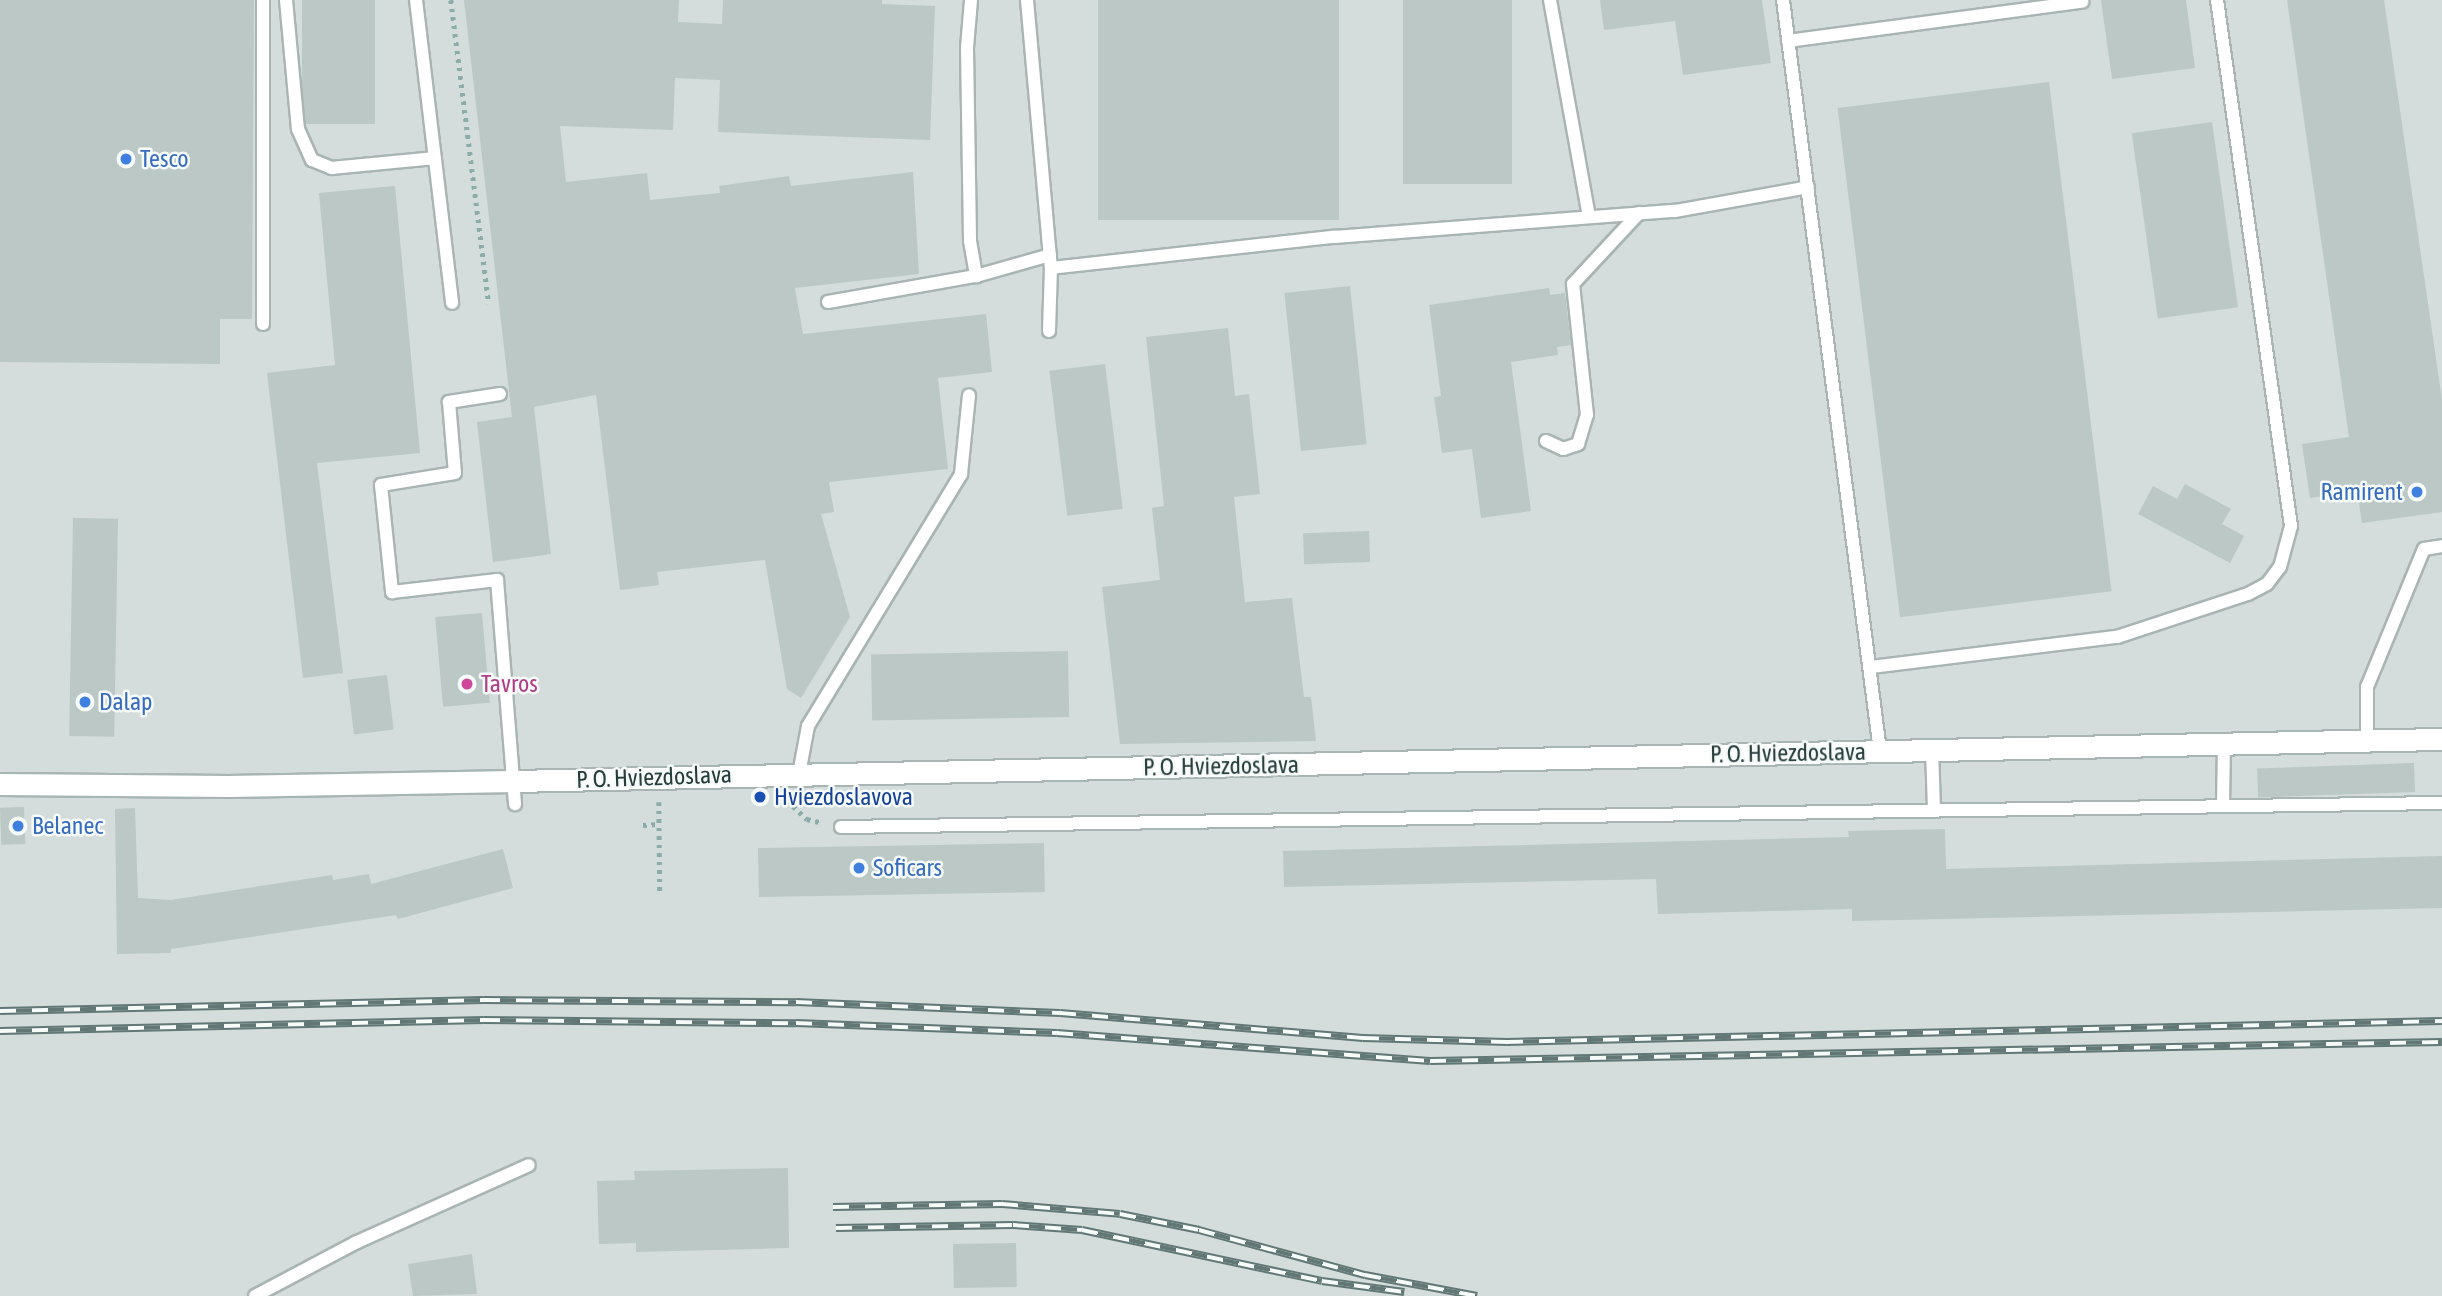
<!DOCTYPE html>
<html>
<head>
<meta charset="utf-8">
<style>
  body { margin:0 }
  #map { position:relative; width:2442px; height:1296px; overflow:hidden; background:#e6edeb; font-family:"Asap Condensed",sans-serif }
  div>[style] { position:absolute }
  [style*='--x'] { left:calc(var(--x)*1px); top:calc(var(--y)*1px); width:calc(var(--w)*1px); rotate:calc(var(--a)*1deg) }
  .built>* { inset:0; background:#d4dddb; transform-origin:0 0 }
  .building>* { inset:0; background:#bbc8c5; transform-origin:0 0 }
  .path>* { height:4.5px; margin-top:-2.25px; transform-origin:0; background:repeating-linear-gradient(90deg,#8aada9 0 3.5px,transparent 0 8.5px) }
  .roads { filter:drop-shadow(2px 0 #a9b5b3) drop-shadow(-2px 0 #a9b5b3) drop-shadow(0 2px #a9b5b3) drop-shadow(0 -2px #a9b5b3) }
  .lane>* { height:12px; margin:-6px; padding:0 6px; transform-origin:6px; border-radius:6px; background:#fff }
  .street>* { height:21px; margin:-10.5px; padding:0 10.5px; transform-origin:10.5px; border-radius:10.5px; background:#fff }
  .rail>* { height:8px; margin-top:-4px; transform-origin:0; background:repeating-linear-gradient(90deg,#f6faf9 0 16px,#627877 0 32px); box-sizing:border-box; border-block:2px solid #627877 }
  .dots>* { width:19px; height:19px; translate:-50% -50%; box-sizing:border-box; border:4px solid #f6faf9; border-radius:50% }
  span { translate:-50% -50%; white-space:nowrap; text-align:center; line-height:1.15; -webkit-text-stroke:5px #f6faf9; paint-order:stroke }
  .shop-label { font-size:24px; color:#366cbe }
  .left { translate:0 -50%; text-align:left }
  .right { translate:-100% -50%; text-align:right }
  .hotel-label { font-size:24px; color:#b23c85 }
  .street-label { font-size:24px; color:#273d3c }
  .transit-label { font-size:24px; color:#164399 }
</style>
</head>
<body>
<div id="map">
  <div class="built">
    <div style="left:0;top:0;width:2442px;height:1296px"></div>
  </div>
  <div class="building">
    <div style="clip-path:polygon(0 0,254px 0,252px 319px,220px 319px,220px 364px,0 362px)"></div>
    <div style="left:302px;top:0;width:73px;height:124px"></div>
    <div style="clip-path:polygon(464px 0,679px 0,678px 22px,722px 24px,723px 0,882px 0,882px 4px,935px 6px,930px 140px,718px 132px,720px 80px,675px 78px,673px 130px,560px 126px,566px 182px,647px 173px,650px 200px,720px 193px,719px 186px,789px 176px,791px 186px,913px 172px,919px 274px,795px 288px,803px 334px,986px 314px,992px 372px,938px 378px,948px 469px,829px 482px,834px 512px,821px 514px,850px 617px,801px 698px,787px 689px,765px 560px,657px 572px,659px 585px,620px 590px,596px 395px,534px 407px,551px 554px,493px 562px,477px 422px,512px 417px)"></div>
    <div style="left:1098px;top:0;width:241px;height:220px"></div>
    <div style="left:1403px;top:0;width:109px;height:184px"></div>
    <div style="clip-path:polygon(1600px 0,1762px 0,1771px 63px,1683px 75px,1675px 21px,1604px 30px)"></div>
    <div style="clip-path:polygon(2101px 0,2186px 0,2195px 68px,2112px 79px)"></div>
    <div style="clip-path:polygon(2287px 0,2384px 0,2442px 400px,2442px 512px,2362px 523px,2357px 491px,2310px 498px,2302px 444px,2349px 437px)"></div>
    <div style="left:2049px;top:82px;width:513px;height:213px;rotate:83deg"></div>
    <div style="left:2212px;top:122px;width:187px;height:81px;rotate:82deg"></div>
    <div style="clip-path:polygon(395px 186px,420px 453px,317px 463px,343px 673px,303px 678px,267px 373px,335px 365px,319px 193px)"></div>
    <div style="left:1350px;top:286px;width:159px;height:66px;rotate:84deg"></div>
    <div style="clip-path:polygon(1549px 288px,1550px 295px,1565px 293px,1571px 345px,1557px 347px,1558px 355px,1511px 362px,1531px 511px,1481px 518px,1472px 449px,1442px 453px,1434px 397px,1441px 396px,1429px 305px)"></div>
    <div style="clip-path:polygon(1228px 328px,1235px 396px,1249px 394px,1260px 494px,1234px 497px,1245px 602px,1292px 598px,1304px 697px,1311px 697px,1316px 741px,1120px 744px,1102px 587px,1160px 580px,1152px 508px,1164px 506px,1146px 337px)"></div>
    <div style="left:1105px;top:364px;width:146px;height:56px;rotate:83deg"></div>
    <div style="clip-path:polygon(2185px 484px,2231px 509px,2222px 524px,2244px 536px,2230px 563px,2138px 514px,2153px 486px,2177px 499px)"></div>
    <div style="left:73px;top:518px;width:45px;height:218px;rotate:1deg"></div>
    <div style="left:1369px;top:531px;width:31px;height:66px;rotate:88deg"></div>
    <div style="left:482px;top:613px;width:90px;height:47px;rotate:85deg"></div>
    <div style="left:1068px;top:651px;width:66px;height:197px;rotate:89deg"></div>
    <div style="left:387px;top:675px;width:55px;height:40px;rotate:83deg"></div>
    <div style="left:2414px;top:763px;width:29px;height:157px;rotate:88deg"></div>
    <div style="left:24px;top:807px;width:37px;height:24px;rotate:88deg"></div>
    <div style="clip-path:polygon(135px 808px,138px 898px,171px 900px,332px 875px,333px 880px,369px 874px,371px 884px,503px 849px,513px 888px,398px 919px,396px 915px,171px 949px,171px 953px,117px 954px,115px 809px)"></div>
    <div style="clip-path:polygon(1945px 829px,1946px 869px,2442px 856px,2442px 908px,1852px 921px,1852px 909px,1658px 914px,1656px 879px,1284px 887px,1283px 851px,1849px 837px,1848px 831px)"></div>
    <div style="left:1044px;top:843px;width:49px;height:286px;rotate:89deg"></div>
    <div style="clip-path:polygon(788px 1168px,789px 1248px,636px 1252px,636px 1243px,599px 1244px,597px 1181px,635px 1180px,634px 1171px)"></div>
    <div style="left:1016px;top:1243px;width:44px;height:63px;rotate:89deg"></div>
    <div style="clip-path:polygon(472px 1254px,477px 1294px,413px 1296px,408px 1264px)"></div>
  </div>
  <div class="path">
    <div style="--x:451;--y:0;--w:306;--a:82.9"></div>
    <div style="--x:787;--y:800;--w:28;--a:44"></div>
    <div style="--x:807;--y:819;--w:16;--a:14"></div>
    <div style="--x:659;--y:802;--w:90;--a:89.4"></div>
    <div style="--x:643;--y:825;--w:16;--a:-4"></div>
  </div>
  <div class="roads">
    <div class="lane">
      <div style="--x:286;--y:0;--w:130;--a:84.7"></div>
      <div style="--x:298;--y:129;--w:34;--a:66"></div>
      <div style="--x:312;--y:160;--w:22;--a:22"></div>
      <div style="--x:332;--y:168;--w:103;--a:-5.5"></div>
      <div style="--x:416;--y:0;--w:305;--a:83.2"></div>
      <div style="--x:971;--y:0;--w:48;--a:94.8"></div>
      <div style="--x:967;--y:48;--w:193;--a:89.1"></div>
      <div style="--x:970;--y:241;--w:36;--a:80"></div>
      <div style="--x:1027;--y:0;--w:269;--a:84.9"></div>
      <div style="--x:1051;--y:268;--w:285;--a:-6.3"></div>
      <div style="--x:1334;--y:237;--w:342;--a:-4.4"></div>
      <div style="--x:1675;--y:211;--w:135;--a:-10.2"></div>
      <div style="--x:1550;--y:0;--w:219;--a:79.8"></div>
      <div style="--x:1783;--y:0;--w:757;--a:82.64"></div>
      <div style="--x:1788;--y:41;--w:297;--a:-7.6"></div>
      <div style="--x:828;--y:302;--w:150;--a:-10"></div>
      <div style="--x:976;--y:276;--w:77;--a:-15.8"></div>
      <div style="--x:263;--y:324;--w:324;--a:-90"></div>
      <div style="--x:1049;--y:331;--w:63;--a:-88.2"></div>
      <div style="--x:500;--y:394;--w:52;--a:171.1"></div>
      <div style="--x:449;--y:402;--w:71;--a:85.2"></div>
      <div style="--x:455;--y:473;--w:75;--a:170.8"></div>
      <div style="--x:381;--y:485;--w:108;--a:84.1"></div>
      <div style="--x:392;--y:592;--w:106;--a:-6.5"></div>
      <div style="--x:497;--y:580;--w:225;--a:85.4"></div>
      <div style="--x:1546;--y:441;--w:19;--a:25"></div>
      <div style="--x:1563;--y:449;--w:16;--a:-18"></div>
      <div style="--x:1578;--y:444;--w:30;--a:-73"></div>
      <div style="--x:1587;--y:415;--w:132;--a:-96.1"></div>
      <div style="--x:1573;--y:284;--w:97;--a:-47.1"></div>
      <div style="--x:1871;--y:667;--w:248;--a:-7"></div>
      <div style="--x:2117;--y:637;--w:138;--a:-18.2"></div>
      <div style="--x:2248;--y:594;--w:21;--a:-28"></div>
      <div style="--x:2267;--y:584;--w:21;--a:-53"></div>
      <div style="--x:2280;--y:567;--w:42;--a:-75"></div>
      <div style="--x:2291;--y:526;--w:531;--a:-98.01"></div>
      <div style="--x:2367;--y:741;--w:54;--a:-90"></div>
      <div style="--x:2367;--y:687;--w:149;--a:-67.6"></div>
      <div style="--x:2424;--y:549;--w:18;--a:-9"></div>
      <div style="--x:1932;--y:749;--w:61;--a:88.1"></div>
      <div style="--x:799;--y:774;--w:49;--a:-79.4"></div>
      <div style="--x:808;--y:726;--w:295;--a:-58.7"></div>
      <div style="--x:961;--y:474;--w:79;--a:-84.2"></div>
      <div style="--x:2223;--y:806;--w:63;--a:-89.1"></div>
      <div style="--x:841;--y:827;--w:1601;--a:-0.86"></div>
      <div style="--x:255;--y:1296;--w:115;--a:-27.9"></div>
      <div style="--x:357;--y:1242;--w:188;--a:-24.1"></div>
    </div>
    <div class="street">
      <div style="--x:0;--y:784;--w:228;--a:0.5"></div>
      <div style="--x:228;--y:786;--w:286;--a:-1"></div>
      <div style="--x:514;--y:781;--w:1928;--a:-1.25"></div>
    </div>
  </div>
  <div class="rail">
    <div style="--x:0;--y:1011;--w:484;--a:-1.3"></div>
    <div style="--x:484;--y:1000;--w:312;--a:0.4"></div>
    <div style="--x:796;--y:1002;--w:264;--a:2.4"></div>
    <div style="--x:1060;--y:1013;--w:304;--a:4.7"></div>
    <div style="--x:1363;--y:1038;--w:144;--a:1.6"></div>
    <div style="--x:1507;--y:1042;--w:935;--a:-1.29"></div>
    <div style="--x:0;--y:1031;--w:484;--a:-1.3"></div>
    <div style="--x:484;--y:1020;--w:312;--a:0.6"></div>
    <div style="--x:796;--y:1023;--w:261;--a:2.2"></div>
    <div style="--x:1057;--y:1033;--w:374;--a:4.3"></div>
    <div style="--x:1430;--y:1061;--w:1012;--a:-1.08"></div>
    <div style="--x:833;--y:1207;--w:169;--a:-1"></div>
    <div style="--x:1002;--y:1204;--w:118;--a:4.8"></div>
    <div style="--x:1120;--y:1214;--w:81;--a:11.4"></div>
    <div style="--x:1199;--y:1230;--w:172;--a:15.2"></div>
    <div style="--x:1365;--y:1275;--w:114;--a:10.6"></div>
    <div style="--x:836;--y:1228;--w:177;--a:-1"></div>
    <div style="--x:1013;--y:1225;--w:69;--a:4.1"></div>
    <div style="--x:1082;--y:1230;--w:245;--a:12"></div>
    <div style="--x:1322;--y:1281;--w:83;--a:7.6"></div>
  </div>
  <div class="dots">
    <div style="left:126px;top:159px;background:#3f7fe0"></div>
    <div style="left:2417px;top:492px;background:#3f7fe0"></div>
    <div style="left:467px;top:684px;background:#d1479c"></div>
    <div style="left:85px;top:702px;background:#3f7fe0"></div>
    <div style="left:760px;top:797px;background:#1a4fb4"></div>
    <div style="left:18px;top:826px;background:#3f7fe0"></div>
    <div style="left:859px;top:868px;background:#3f7fe0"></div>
  </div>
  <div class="shop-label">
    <span class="left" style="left:140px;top:159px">Tesco</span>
    <span class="right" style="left:2403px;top:492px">Ramirent</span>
    <span class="left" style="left:99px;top:702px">Dalap</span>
    <span class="left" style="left:32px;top:826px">Belanec</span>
    <span class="left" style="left:873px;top:868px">Soficars</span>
  </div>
  <div class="hotel-label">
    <span class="left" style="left:481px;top:684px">Tavros</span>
  </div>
  <div class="street-label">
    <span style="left:1788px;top:753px;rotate:-1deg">P. O. Hviezdoslava</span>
    <span style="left:1221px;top:766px;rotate:-1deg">P. O. Hviezdoslava</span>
    <span style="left:654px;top:777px;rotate:-2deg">P. O. Hviezdoslava</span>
  </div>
  <div class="transit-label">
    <span class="left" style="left:774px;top:797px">Hviezdoslavova</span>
  </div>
</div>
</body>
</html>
